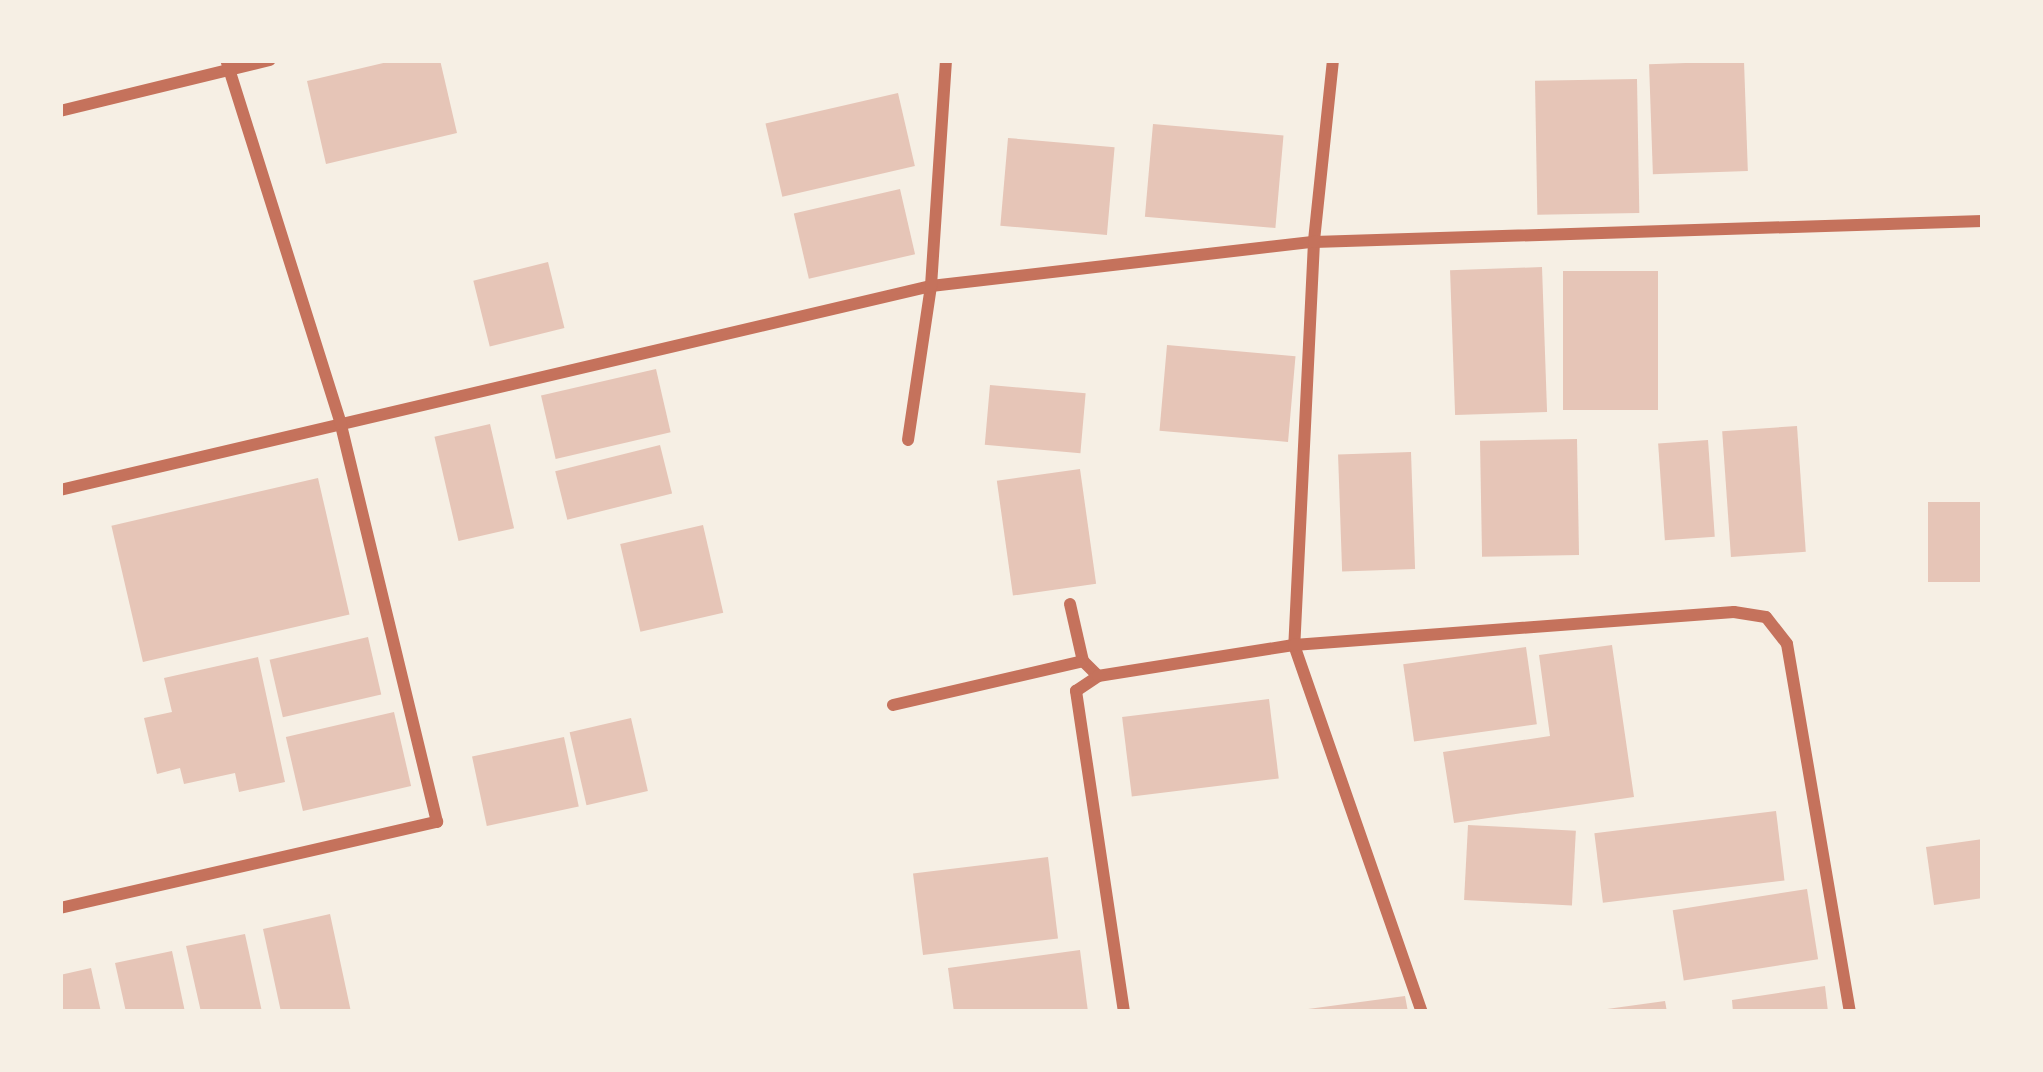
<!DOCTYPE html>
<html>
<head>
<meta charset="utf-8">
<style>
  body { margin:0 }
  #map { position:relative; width:2043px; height:1072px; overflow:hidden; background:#f6efe4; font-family:"Titillium Web",sans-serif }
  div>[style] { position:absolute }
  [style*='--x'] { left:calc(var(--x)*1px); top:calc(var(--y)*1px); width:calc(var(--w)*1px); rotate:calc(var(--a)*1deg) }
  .building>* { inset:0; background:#e6c5b7; transform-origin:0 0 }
  .minor>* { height:12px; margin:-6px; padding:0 6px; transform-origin:6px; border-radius:6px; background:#c5725c }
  span { translate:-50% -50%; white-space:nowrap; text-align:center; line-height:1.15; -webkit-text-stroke:12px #f6efe4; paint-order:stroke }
  .frame { position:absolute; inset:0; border:63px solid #f6efe4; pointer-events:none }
</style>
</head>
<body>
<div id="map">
  <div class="building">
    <div style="clip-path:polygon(396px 60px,440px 60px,457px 133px,326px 164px,307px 81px)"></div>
    <div style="left:1744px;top:61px;width:110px;height:95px;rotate:88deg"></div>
    <div style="left:1637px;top:79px;width:134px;height:102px;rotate:89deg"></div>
    <div style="left:898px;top:93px;width:75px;height:136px;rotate:77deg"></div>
    <div style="left:1153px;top:124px;width:131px;height:93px;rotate:5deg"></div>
    <div style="left:1008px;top:138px;width:107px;height:88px;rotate:5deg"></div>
    <div style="left:900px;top:189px;width:67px;height:109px;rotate:77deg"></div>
    <div style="left:548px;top:262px;width:68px;height:77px;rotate:76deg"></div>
    <div style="left:1542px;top:267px;width:145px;height:92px;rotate:88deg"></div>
    <div style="left:1658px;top:271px;width:139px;height:95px;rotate:90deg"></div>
    <div style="left:1167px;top:345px;width:129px;height:86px;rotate:5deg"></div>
    <div style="left:656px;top:369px;width:65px;height:118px;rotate:77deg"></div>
    <div style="left:990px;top:385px;width:96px;height:60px;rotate:5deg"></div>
    <div style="left:490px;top:424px;width:107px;height:57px;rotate:77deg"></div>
    <div style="left:1797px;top:426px;width:126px;height:75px;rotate:86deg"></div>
    <div style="left:1577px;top:439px;width:116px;height:97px;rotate:89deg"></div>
    <div style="left:1708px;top:440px;width:97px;height:50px;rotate:86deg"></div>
    <div style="left:660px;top:445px;width:50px;height:108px;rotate:76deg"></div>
    <div style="left:1411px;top:452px;width:117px;height:73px;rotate:88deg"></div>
    <div style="left:1080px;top:469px;width:116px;height:84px;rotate:82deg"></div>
    <div style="left:318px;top:478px;width:140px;height:212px;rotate:77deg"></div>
    <div style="left:1983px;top:502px;width:80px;height:55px;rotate:90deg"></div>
    <div style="left:703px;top:525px;width:90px;height:85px;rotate:77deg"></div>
    <div style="left:368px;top:637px;width:59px;height:101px;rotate:77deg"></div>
    <div style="clip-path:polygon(1612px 645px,1634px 797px,1454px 823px,1443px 752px,1550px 736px,1539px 655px)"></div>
    <div style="left:1526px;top:647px;width:78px;height:124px;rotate:82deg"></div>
    <div style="clip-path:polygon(258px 657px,285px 782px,239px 792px,235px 773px,184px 784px,180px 768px,157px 774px,144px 718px,172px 712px,164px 678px)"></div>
    <div style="left:1269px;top:699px;width:80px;height:148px;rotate:83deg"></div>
    <div style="left:394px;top:712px;width:76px;height:111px;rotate:77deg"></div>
    <div style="left:631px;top:718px;width:75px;height:63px;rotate:77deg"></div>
    <div style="left:564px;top:737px;width:71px;height:94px;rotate:78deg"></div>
    <div style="left:1776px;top:811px;width:70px;height:183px;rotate:83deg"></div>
    <div style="left:1468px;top:825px;width:108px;height:75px;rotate:3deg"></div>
    <div style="clip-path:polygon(1983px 839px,1983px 898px,1934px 905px,1926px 847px)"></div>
    <div style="left:1048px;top:857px;width:82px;height:136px;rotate:83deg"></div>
    <div style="left:1807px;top:889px;width:71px;height:136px;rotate:81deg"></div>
    <div style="clip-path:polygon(330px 914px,351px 1012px,281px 1012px,263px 929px)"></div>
    <div style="clip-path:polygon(245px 934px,262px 1012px,201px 1012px,186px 946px)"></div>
    <div style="clip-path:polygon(1080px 950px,1088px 1012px,954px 1012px,948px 968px)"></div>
    <div style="clip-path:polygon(172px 951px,185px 1012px,126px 1012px,115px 963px)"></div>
    <div style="clip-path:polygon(91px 968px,101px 1012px,60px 1012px,60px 975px)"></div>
    <div style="clip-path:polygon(1825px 986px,1828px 1012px,1733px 1012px,1732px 1000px)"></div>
    <div style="clip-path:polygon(1405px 996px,1408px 1012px,1308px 1012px,1308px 1009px)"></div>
    <div style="clip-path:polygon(1665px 1001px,1667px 1012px,1607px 1012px,1607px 1009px)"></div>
  </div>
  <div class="minor">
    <div style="--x:1333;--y:60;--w:183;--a:96"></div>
    <div style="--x:1314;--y:242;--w:403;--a:92.8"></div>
    <div style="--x:1294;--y:645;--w:389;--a:70.8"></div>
    <div style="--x:60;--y:111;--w:216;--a:-13.7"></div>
    <div style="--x:908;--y:440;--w:156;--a:-81.5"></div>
    <div style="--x:931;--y:286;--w:386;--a:-6.6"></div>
    <div style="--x:1314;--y:242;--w:669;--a:-1.8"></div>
    <div style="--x:60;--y:490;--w:895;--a:-13.18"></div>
    <div style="--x:931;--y:286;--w:226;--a:-86.2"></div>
    <div style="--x:1070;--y:604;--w:58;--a:77.2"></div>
    <div style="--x:1083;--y:661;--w:21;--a:45"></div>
    <div style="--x:893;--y:705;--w:195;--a:-13"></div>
    <div style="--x:60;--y:908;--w:387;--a:-12.9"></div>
    <div style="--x:437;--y:822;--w:409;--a:-103.6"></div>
    <div style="--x:341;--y:424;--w:382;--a:-107.5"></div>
    <div style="--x:1124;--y:1012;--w:325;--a:-98.5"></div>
    <div style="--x:1076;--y:691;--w:27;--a:-34"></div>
    <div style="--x:1098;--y:676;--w:198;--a:-9"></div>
    <div style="--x:1294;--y:645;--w:441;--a:-4.3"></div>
    <div style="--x:1734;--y:612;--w:32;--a:9"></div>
    <div style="--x:1766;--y:617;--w:34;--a:52"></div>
    <div style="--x:1787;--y:644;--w:373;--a:80.3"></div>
  </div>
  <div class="frame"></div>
</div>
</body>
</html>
